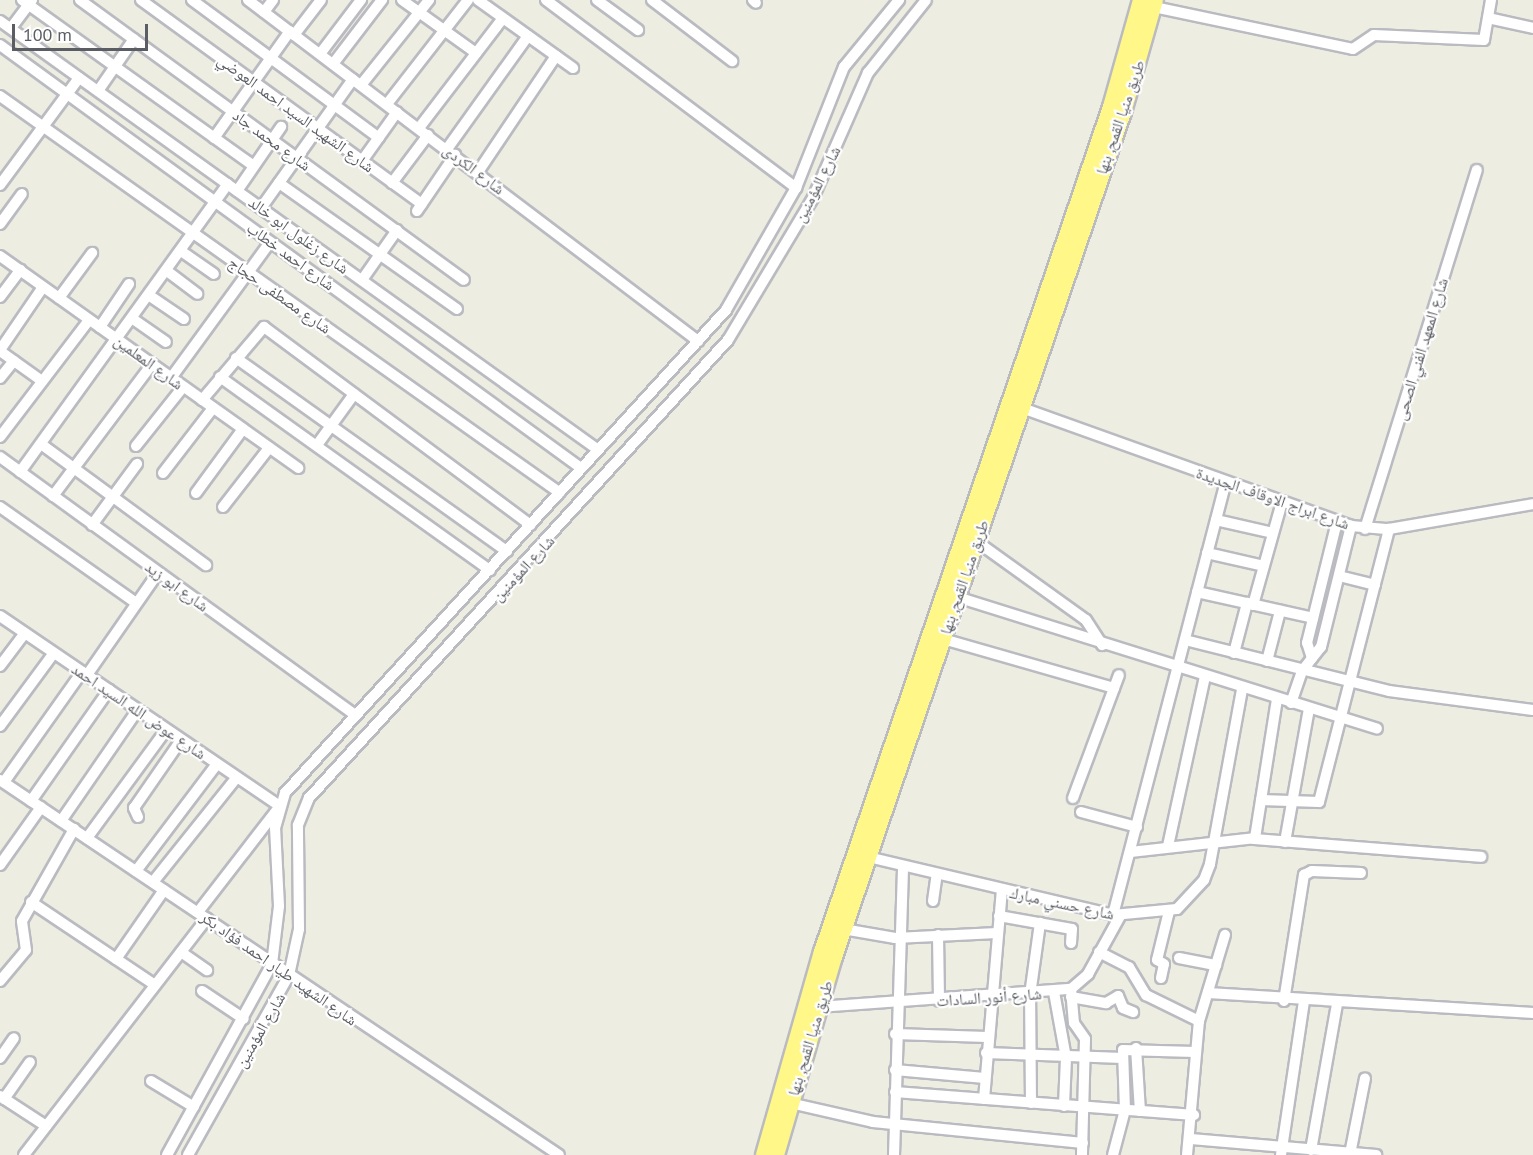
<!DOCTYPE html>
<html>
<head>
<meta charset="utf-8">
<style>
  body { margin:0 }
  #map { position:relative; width:1533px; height:1155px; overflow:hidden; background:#eeede2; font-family:"PT Sans","Noto Naskh Arabic",sans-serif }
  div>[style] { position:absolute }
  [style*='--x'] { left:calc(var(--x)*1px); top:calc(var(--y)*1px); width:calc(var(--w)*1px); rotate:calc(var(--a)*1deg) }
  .roads { filter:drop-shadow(2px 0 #babbc1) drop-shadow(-2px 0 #babbc1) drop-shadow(0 2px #babbc1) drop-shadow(0 -2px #babbc1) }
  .minor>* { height:10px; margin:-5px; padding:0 5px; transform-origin:5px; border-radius:5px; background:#fff }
  .highway>* { height:16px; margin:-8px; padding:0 8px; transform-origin:8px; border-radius:8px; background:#fff787 }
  span { translate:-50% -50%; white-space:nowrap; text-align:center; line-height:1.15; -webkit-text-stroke:4.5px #fff; paint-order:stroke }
  .street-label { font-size:16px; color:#5a5d63 }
  .scale { position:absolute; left:12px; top:24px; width:136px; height:27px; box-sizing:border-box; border:3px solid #5a5d63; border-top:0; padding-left:8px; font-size:18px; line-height:21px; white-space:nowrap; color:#5a5d63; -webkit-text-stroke:4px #fff; paint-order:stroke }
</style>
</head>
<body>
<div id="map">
  <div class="roads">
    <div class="minor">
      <div style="--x:22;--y:0;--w:285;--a:35.6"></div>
      <div style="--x:80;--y:0;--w:475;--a:36.1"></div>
      <div style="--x:141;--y:0;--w:347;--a:36"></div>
      <div style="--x:192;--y:0;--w:232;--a:36.4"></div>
      <div style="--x:248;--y:0;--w:565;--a:37.15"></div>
      <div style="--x:402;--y:0;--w:91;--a:35.6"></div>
      <div style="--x:478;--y:0;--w:117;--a:35.6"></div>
      <div style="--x:546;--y:0;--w:313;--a:36.9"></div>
      <div style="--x:597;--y:0;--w:51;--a:36.2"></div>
      <div style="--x:652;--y:0;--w:101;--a:37.3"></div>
      <div style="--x:753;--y:0;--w:4;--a:45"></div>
      <div style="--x:1154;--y:7;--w:203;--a:11.9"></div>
      <div style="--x:1353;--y:49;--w:25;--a:-34"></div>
      <div style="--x:1374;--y:35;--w:110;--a:2.6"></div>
      <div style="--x:1484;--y:40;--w:41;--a:-80.1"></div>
      <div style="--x:264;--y:12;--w:15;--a:-53"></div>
      <div style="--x:1488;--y:18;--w:46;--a:12.5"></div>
      <div style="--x:0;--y:21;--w:735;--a:35.64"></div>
      <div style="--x:11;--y:28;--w:35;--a:-53"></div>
      <div style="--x:294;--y:35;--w:44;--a:-52.4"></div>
      <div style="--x:0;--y:45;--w:719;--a:36.06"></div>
      <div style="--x:320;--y:54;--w:68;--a:-52.8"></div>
      <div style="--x:333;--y:64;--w:81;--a:-52.6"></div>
      <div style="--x:361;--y:85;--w:109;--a:-51.3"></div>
      <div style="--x:98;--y:91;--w:63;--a:-55.3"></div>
      <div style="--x:0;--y:96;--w:686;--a:35.33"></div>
      <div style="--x:387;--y:104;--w:132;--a:-52.1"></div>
      <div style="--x:419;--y:128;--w:138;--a:-52.6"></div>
      <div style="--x:214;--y:138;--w:131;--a:-54.6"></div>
      <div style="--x:447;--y:149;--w:139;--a:-54.4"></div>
      <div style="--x:362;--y:161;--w:60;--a:-54.5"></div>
      <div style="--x:478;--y:172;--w:140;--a:-56.1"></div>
      <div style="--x:279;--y:183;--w:218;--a:35.3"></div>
      <div style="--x:392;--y:183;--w:60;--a:-53.1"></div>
      <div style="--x:0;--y:185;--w:133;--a:-53.6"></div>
      <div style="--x:237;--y:191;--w:78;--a:-55.5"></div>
      <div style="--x:261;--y:208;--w:158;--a:-54.5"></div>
      <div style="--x:417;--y:211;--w:68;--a:-55.8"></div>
      <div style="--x:0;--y:224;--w:37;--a:-54"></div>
      <div style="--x:181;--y:251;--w:40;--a:34.9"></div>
      <div style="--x:0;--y:256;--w:366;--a:35.4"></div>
      <div style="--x:167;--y:271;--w:38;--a:37"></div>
      <div style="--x:362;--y:280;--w:61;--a:-55"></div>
      <div style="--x:150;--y:296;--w:41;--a:34.1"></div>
      <div style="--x:0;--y:297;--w:34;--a:-53"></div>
      <div style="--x:59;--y:298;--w:56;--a:-53.7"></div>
      <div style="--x:133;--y:319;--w:40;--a:34.9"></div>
      <div style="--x:100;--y:327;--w:52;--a:-56"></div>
      <div style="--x:0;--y:350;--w:76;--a:-55.7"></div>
      <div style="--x:0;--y:351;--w:52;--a:35.5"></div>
      <div style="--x:236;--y:358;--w:333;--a:35.5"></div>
      <div style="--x:220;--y:377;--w:332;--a:35.6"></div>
      <div style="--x:0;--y:378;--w:22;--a:-51"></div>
      <div style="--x:171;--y:378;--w:168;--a:-53.9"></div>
      <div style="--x:202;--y:400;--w:96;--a:-49.7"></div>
      <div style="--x:264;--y:327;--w:332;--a:36.6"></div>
      <div style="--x:1022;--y:408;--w:350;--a:19.7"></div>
      <div style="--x:1351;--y:526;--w:38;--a:5"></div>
      <div style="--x:1389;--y:529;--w:146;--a:-9.8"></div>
      <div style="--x:0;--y:437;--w:147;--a:-52.7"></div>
      <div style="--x:41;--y:444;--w:205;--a:36.3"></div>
      <div style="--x:317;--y:445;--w:63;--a:-54"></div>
      <div style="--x:136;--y:446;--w:75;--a:-51.5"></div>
      <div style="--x:0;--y:457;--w:437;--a:36"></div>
      <div style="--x:20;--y:472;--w:355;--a:-54.2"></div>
      <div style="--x:163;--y:473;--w:82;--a:-52.4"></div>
      <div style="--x:196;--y:493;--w:79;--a:-53.7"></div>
      <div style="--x:53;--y:496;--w:165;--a:-53.1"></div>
      <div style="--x:0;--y:507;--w:166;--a:35.2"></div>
      <div style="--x:223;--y:507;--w:75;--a:-52.1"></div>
      <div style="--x:1216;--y:520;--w:58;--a:12.8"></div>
      <div style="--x:92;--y:525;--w:76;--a:-53.6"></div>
      <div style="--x:1365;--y:529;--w:376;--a:-72.7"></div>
      <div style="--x:976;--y:541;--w:135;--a:35.7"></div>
      <div style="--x:1086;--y:620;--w:30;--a:57"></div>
      <div style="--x:1207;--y:553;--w:58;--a:12.8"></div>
      <div style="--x:1339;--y:576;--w:37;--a:14"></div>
      <div style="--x:1197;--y:592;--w:119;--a:12.6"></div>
      <div style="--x:957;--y:597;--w:440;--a:17.4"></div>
      <div style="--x:1253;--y:605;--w:107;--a:-74.3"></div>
      <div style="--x:0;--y:616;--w:338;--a:34.2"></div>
      <div style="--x:280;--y:806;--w:134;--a:127.7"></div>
      <div style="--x:943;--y:639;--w:178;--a:16"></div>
      <div style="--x:1185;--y:640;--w:210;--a:14"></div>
      <div style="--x:1389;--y:691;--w:145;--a:7.5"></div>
      <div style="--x:1234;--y:653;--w:52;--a:-75.4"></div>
      <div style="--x:1312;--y:658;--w:16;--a:-108"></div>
      <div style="--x:1307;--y:643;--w:125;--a:-76.1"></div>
      <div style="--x:1267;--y:661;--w:52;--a:-75.4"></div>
      <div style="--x:0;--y:666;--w:41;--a:-52.9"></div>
      <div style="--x:87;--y:675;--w:124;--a:-55.2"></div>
      <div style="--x:1291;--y:703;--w:34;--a:-71"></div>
      <div style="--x:1302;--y:671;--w:31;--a:-52"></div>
      <div style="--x:1321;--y:647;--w:125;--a:-76.1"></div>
      <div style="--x:0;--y:726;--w:89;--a:-53.6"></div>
      <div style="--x:0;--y:780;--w:673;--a:33.86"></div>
      <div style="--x:4;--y:782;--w:135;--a:-54.7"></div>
      <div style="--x:1073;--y:798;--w:131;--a:-69.5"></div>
      <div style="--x:1261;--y:800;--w:58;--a:2"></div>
      <div style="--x:1319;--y:802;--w:282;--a:-75.6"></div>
      <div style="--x:31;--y:801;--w:136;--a:-54.9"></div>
      <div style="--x:1081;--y:812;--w:58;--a:15"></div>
      <div style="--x:138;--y:817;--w:10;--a:-114"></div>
      <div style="--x:134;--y:808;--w:83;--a:-55.3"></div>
      <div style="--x:61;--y:821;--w:134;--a:-55.4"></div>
      <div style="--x:87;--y:838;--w:134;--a:-53.8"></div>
      <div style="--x:1253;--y:839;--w:229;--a:4.5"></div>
      <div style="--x:1285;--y:842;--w:135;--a:-79.8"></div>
      <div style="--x:1168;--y:846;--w:173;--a:-77.7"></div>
      <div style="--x:1131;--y:852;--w:125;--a:-6.4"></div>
      <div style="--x:1255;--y:838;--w:141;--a:-81"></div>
      <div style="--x:868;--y:857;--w:252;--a:13.3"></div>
      <div style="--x:1113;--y:915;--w:64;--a:-5.4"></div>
      <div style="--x:1177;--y:909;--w:40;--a:-47"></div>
      <div style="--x:1204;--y:880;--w:17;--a:-69"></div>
      <div style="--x:1210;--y:864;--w:178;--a:-79.6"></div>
      <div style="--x:0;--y:865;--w:71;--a:-54.7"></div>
      <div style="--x:136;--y:871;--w:134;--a:-52.9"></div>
      <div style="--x:153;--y:882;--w:134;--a:-51.3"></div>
      <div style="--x:933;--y:901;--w:27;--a:-82"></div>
      <div style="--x:31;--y:902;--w:149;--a:33.8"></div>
      <div style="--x:1113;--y:915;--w:448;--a:-75.4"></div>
      <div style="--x:999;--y:916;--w:74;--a:10.1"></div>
      <div style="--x:1072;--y:929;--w:14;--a:94"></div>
      <div style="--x:843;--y:929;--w:53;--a:9.8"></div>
      <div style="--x:895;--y:938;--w:102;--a:-2.8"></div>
      <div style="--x:938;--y:935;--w:66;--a:89.1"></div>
      <div style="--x:181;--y:952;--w:32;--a:35"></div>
      <div style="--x:1099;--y:952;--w:34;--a:27"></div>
      <div style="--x:1129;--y:967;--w:33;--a:59"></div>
      <div style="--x:1146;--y:995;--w:59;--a:26.1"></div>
      <div style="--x:1179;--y:958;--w:38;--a:11"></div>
      <div style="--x:116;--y:959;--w:84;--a:-55.2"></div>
      <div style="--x:1161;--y:978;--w:14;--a:-78"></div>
      <div style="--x:1164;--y:964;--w:8;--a:-150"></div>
      <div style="--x:1157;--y:960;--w:50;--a:-76.2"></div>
      <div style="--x:0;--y:981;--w:40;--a:-50"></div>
      <div style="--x:26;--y:950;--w:29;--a:-98"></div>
      <div style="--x:22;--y:921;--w:106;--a:-60.5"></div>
      <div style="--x:1071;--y:989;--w:34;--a:85"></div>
      <div style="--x:1074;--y:1023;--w:19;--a:55"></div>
      <div style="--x:1085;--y:1039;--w:116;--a:91.5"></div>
      <div style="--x:202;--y:991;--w:50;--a:33.7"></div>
      <div style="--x:1054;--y:992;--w:67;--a:79.7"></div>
      <div style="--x:1066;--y:1058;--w:48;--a:92.4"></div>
      <div style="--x:1208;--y:993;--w:326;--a:3.5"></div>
      <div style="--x:1071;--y:997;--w:36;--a:10"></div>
      <div style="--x:1106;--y:1003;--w:14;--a:-30"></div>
      <div style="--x:1118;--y:996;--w:13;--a:67"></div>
      <div style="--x:1123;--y:1008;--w:11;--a:22"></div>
      <div style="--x:1284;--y:1001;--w:128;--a:-81"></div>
      <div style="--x:1304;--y:875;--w:9;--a:-27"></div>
      <div style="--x:1312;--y:871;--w:49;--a:2.3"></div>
      <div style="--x:818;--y:1007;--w:254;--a:-4.1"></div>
      <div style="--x:1071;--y:989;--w:23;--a:-41"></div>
      <div style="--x:1088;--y:974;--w:66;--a:-61.1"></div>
      <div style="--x:895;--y:1034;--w:92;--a:1.9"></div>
      <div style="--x:1136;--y:1048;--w:63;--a:86.4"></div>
      <div style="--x:986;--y:1053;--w:137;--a:2.1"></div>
      <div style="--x:0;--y:1058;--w:24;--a:-55"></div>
      <div style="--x:895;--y:1070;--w:90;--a:5.1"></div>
      <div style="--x:151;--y:1081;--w:50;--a:31.2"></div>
      <div style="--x:895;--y:1092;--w:300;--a:4.4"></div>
      <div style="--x:0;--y:1096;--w:55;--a:33.1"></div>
      <div style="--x:4;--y:1099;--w:45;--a:-54.9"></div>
      <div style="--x:984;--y:1099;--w:210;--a:-85.1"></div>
      <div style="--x:790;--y:1103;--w:85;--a:12.9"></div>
      <div style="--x:873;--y:1122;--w:211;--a:5.7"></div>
      <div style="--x:1031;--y:1103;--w:108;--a:-90.5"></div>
      <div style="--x:1030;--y:995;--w:73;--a:-82.1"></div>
      <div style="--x:1191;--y:1139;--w:186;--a:4.9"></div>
      <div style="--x:1311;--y:1150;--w:148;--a:-79.9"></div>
      <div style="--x:1350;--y:1154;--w:77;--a:-78.8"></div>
      <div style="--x:24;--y:1155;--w:299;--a:-52.3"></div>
      <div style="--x:167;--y:1155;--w:218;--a:-61.2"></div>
      <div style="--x:272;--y:964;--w:58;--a:-83.1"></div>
      <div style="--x:279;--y:906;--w:78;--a:-92.9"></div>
      <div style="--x:275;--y:828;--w:36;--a:-74"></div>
      <div style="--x:285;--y:793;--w:654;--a:-47.6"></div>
      <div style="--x:726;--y:310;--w:141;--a:-60.2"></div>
      <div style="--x:796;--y:188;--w:130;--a:-68.4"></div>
      <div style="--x:844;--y:67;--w:87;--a:-50.6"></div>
      <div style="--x:188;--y:1155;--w:206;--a:-60.7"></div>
      <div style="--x:289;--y:975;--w:47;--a:-77.7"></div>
      <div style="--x:299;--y:929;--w:104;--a:-90.6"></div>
      <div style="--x:298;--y:825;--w:29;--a:-68"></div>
      <div style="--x:309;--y:798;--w:621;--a:-47.55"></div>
      <div style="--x:728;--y:340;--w:165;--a:-59.1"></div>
      <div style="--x:813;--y:198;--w:137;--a:-66.3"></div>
      <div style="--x:868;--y:73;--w:93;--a:-51.5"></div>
      <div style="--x:894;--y:1155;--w:289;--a:-88.2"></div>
      <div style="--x:1113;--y:1155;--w:47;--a:-75.1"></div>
      <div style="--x:1125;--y:1110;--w:60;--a:-91.9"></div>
      <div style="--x:1123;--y:1050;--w:72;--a:1.6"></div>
      <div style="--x:1187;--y:1155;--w:135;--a:-84.9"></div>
      <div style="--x:1199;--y:1021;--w:90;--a:-73.2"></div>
      <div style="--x:1281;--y:1155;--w:155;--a:-81.5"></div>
    </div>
    <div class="highway">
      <div style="--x:764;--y:1155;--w:211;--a:-74.1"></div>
      <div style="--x:822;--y:952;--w:893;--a:-71.12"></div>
      <div style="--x:1111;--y:107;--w:111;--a:-74.3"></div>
      <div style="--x:776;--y:1155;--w:206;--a:-73.7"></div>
      <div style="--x:834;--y:957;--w:893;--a:-71.12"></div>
      <div style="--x:1123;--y:112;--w:116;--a:-74.1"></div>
    </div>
  </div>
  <div class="street-label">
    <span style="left:296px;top:113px;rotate:36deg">شارع الشهيد السيد احمد العوضي</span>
    <span style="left:1120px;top:117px;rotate:-71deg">طريق منيا القمح, بنها</span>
    <span style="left:272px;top:140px;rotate:36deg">شارع محمد جاد</span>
    <span style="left:474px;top:169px;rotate:37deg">شارع الكردى</span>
    <span style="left:817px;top:184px;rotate:-63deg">شارع المؤمنين</span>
    <span style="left:299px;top:235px;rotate:36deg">شارع زغلول ابو خالد</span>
    <span style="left:291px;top:256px;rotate:36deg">شارع احمد خطاب</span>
    <span style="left:280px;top:295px;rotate:35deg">شارع مصطفى حجاج</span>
    <span style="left:1421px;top:349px;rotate:-73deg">شارع المعهد الفني الصحى</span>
    <span style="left:149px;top:362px;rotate:36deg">شارع المعلمين</span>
    <span style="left:1273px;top:498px;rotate:19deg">شارع ابراج الاوقاف الجديدة</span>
    <span style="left:523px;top:568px;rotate:-47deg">شارع المؤمنين</span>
    <span style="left:964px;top:577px;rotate:-71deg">طريق منيا القمح, بنها</span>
    <span style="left:177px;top:586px;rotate:36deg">شارع ابو زيد</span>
    <span style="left:139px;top:711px;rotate:34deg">شارع عوض الله السيد احمد</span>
    <span style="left:1062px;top:903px;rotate:12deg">شارع حسني مبارك</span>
    <span style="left:279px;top:968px;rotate:35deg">شارع الشهيد طيار احمد فؤاد بكر</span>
    <span style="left:989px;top:997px;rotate:-4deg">شارع أنور السادات</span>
    <span style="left:260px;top:1030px;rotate:-60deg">شارع المؤمنين</span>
    <span style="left:810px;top:1038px;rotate:-73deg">طريق منيا القمح, بنها</span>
  </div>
  <div class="scale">100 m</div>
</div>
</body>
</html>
